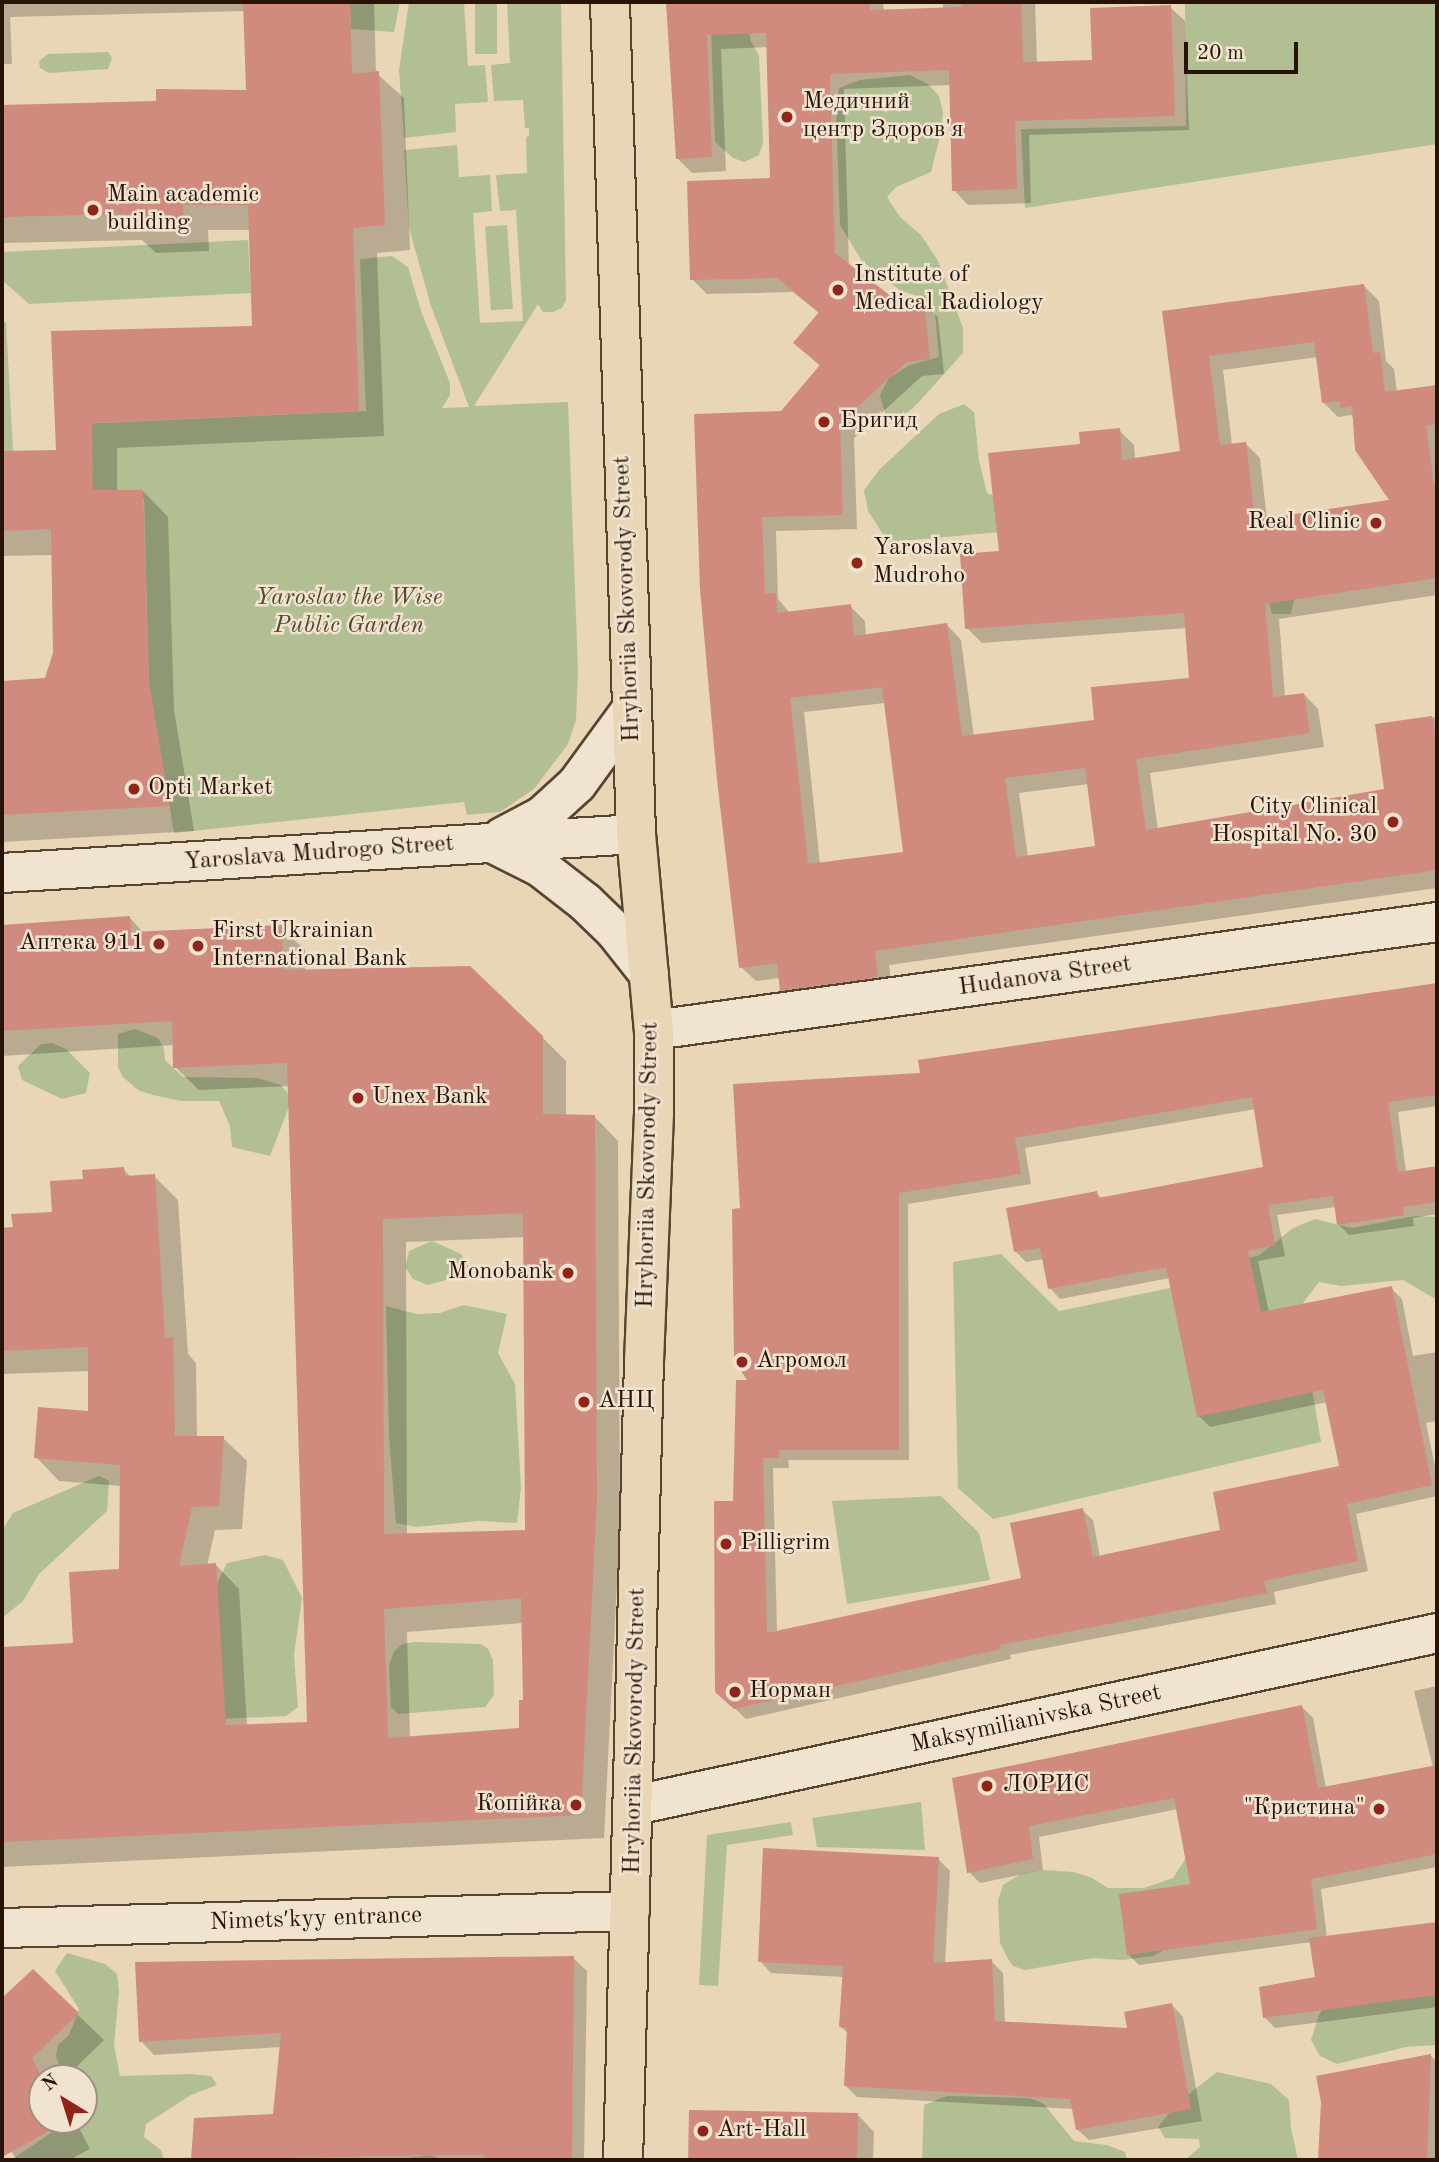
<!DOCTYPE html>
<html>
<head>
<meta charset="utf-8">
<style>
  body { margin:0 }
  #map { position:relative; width:1439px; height:2162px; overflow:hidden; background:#e8d6b7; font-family:"Old Standard TT",serif }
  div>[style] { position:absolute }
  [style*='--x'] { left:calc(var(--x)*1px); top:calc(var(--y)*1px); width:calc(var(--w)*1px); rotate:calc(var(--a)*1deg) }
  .green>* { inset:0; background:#b2bf92; transform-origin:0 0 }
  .shadow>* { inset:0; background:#0003 }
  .building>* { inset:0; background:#d08a7e; transform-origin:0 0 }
  .roads { filter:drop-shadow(2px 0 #594432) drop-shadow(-2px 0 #594432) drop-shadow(0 2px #594432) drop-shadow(0 -2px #594432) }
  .minor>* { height:38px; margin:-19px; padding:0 19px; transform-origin:19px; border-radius:19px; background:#f0e4d0 }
  .major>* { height:38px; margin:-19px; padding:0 19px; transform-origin:19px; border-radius:19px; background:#e8d6b7 }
  .dots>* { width:19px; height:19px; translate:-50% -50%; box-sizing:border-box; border:4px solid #f0e4d0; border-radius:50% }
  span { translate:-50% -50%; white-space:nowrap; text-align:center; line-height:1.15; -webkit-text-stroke:5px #f0e4d0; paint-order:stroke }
  .poi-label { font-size:24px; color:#291306 }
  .left { translate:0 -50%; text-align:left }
  .right { translate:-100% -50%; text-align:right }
  .park-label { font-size:24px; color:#524730; font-style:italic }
  .street-label { font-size:24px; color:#291306 }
  .frame { position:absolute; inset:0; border:4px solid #291306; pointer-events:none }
  .north { position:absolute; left:28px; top:2064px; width:70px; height:70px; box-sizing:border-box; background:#f0e4d0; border:2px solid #a0907f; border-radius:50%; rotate:322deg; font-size:19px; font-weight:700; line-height:28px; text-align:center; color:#291306 }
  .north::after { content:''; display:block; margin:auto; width:24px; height:32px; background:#8f2418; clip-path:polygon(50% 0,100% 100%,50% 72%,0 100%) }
  .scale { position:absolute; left:1184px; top:42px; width:114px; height:32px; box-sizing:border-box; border:4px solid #291306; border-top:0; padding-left:9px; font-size:21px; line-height:24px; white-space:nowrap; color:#291306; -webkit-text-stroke:5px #f0e4d0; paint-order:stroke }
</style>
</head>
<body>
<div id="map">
  <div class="green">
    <div style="clip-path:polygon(350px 2px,400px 2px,394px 32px,351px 29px)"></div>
    <div style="clip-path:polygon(409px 2px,464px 2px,468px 66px,485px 65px,488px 102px,455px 104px,456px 132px,404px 138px,399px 70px)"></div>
    <div style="left:475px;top:2px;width:22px;height:52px"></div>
    <div style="clip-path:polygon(507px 2px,561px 2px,566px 300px,562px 308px,553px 312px,543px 312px,538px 304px,474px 406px,568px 402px,578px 670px,576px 720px,568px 744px,534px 789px,500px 812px,467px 815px,464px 802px,174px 833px,149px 683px,144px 498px,86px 500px,80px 424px,366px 411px,360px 259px,392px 256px,408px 267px,421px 311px,450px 383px,450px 395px,442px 408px,469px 407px,431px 306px,409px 228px,404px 150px,457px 145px,459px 177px,490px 175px,492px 211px,473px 213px,480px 323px,523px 321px,516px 210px,500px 211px,496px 175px,527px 173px,526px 137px,529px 136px,529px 128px,525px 128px,523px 100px,494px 101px,491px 65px,510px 63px)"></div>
    <div style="clip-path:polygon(710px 2px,744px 2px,751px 41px,759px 56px,763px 143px,759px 155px,744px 162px,733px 158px,715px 142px)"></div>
    <div style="clip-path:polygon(1185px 2px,1437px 2px,1437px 144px,1025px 208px,1021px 129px,1186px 126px)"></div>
    <div style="clip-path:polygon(108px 52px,112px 58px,108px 69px,49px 73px,40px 68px,39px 61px,48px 54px)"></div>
    <div style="clip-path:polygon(910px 75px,928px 84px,939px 96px,943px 113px,941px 132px,931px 172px,896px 187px,887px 197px,900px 217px,921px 235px,938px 261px,963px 328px,963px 353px,917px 404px,898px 421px,888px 424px,880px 395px,889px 378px,910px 365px,939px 357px,935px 314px,922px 297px,901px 291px,862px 261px,840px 225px,836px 107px,839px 88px,860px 80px)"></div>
    <div style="left:507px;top:225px;width:84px;height:22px;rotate:86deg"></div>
    <div style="clip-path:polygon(248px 240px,251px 293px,29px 304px,2px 280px,2px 252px)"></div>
    <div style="clip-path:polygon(2px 319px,6px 323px,13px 451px,2px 451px)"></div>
    <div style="clip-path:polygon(964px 404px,974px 412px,979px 461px,987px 493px,1040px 511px,1001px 532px,888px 542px,868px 511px,864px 490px,880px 469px,939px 414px)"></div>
    <div style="clip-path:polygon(1285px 568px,1294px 600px,1291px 614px,1272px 614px,1262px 576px)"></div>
    <div style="clip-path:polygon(135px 1029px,158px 1038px,164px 1048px,165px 1060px,183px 1077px,257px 1078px,281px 1085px,292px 1099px,270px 1156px,232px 1147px,230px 1126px,219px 1101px,181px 1101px,153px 1095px,138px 1090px,123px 1077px,118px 1067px,118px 1034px)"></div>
    <div style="clip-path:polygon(52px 1043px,66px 1049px,90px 1073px,86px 1093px,62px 1099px,22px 1080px,18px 1066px,41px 1044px)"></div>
    <div style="clip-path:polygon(1415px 1216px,1437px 1217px,1437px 1300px,1403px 1280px,1341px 1286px,1319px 1282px,1303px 1303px,1308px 1365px,1321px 1442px,993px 1519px,958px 1488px,953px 1262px,1001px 1254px,1059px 1311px,1204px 1281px,1239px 1259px,1258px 1256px,1293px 1228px,1315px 1219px,1352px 1228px)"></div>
    <div style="clip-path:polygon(432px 1241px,461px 1254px,469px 1268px,457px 1277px,428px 1285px,413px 1279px,405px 1267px,409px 1251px)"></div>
    <div style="clip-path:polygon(464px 1305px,507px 1314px,498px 1353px,515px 1384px,521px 1488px,517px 1523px,479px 1521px,416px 1527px,396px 1523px,389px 1437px,386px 1306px,417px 1314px,440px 1313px)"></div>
    <div style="clip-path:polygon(99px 1476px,109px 1481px,107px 1511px,39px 1574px,23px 1601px,2px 1618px,2px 1531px,13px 1513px)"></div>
    <div style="clip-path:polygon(941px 1496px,979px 1533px,990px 1580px,847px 1604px,832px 1501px)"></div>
    <div style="clip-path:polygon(265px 1555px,283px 1560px,302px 1598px,294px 1655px,298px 1707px,286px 1716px,150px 1722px,227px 1563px)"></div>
    <div style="clip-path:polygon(414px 1642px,481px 1644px,488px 1649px,493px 1660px,494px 1695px,485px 1707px,398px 1714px,391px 1707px,389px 1665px,394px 1652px,402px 1644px)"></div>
    <div style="clip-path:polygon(921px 1802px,925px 1850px,817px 1847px,812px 1818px)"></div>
    <div style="clip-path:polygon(791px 1822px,793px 1835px,727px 1845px,718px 1986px,699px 1985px,707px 1835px)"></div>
    <div style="clip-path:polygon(1188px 1855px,1205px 1928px,1153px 1956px,1123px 1960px,1093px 1958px,1025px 1970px,1013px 1966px,1008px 1959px,1000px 1943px,998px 1901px,1003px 1885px,1021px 1874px,1043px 1870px,1074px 1872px,1092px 1878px,1108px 1888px,1144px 1888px,1173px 1878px)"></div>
    <div style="clip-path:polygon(1437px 1948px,1437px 2045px,1406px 2047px,1337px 2064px,1320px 2056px,1311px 2040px,1319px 2015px,1332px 1994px,1412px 1952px)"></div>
    <div style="clip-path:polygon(67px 1953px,105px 1964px,117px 1974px,119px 1992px,114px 2045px,120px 2076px,191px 2074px,211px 2076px,217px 2085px,191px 2095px,146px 2124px,144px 2137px,161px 2150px,164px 2160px,11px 2160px,70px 2120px,84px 2120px,84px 2078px,63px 2078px,56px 2056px,58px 2045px,69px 2035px,79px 2009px,55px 1971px)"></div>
    <div style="clip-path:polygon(1217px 2072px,1271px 2084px,1289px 2100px,1291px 2128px,1298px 2160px,1185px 2160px,1200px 2147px,1199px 2139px,1165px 2138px,1158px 2127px,1176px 2104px)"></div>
    <div style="clip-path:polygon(947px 2096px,1029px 2098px,1043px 2103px,1074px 2141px,1107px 2145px,1125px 2152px,1127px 2160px,922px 2160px,924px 2105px)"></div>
    <div style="clip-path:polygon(430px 2155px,444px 2160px,314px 2160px,399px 2159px)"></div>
  </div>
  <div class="shadow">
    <div style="clip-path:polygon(2px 2px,374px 2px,376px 73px,404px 98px,410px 250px,377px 253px,384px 436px,117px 448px,117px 492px,143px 491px,168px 517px,174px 710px,194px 831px,2px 842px,2px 719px,47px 679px,54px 653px,53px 555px,2px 556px,2px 453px,58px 451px,53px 332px,254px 328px,251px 230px,208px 230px,209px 251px,156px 253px,142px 240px,2px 243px,2px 107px,158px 103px,248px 92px,245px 11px,10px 17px,12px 64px,2px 64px)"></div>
    <div style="clip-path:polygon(evenodd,669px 2px,883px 2px,884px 12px,943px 9px,943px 2px,1035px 2px,1037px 63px,1093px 61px,1170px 7px,1185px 21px,1189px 130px,1029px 135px,1031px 203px,968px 205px,954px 190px,951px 85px,844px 89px,849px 266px,900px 305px,923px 303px,938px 317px,944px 374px,922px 376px,854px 438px,857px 529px,776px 531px,778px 599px,790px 613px,850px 606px,865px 621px,866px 636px,947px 625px,961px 640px,974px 737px,1096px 722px,1191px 679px,1187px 628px,982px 643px,967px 628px,1001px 552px,1082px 445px,1119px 430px,1134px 445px,1135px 460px,1182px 453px,1164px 312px,1364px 286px,1379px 301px,1386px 361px,1394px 369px,1397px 393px,1437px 387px,1437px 595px,1279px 619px,1285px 697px,1304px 694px,1318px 709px,1324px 747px,1150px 773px,1158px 830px,1386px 790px,1377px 725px,1437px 717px,1437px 888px,889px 965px,892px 991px,796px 1004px,782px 990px,780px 978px,756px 981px,741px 967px,696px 416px,782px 413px,821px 367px,795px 343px,820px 314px,793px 292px,707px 294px,692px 279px,772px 179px,768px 47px,721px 49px,726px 171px,692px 173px,677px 158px,669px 2px,1318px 357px,1323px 402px,1338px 417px,1351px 415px,1354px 419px,1392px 501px,1267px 520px,1260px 458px,1245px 443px,1232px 445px,1223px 370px,1318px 357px,669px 2px,885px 703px,905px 854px,820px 864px,804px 712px,885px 703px,669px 2px,1089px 784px,1097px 847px,1028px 857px,1019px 793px,1089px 784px)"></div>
    <div style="clip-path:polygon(evenodd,130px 918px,144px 933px,281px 927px,305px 950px,305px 971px,542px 1037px,566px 1061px,566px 1116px,595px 1117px,618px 1141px,620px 1524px,604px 1838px,2px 1867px,2px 1648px,74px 1645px,121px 1571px,121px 1486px,59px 1481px,36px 1457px,90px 1413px,90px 1371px,2px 1374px,2px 1229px,15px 1229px,53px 1214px,85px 1181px,123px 1169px,132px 1178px,154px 1176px,178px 1200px,188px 1354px,196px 1363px,197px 1438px,223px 1438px,247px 1461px,242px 1529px,215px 1530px,207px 1566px,216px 1565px,239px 1589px,247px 1726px,309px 1724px,290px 1086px,199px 1090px,175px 1067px,174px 1045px,2px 1056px,2px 927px,130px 918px,525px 1237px,527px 1532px,407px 1535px,406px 1242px,525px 1237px,130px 918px,523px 1623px,524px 1702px,521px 1729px,410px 1738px,407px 1632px,523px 1623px)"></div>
    <div style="clip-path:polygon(evenodd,1437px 984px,1437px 1106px,1398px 1112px,1406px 1172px,1437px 1167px,1437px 1214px,1413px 1218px,1414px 1226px,1349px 1235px,1339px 1225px,1336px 1207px,1277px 1215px,1285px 1256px,1258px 1261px,1269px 1312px,1391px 1288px,1402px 1299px,1413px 1356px,1437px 1352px,1437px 1421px,1426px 1423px,1437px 1476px,1437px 1496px,1356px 1514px,1368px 1571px,1274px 1592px,1276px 1604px,1010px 1655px,1011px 1659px,746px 1719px,728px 1702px,735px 1502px,750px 1382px,742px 1210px,922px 1074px,920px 1062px,1437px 984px,1256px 1109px,1265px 1168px,1102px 1199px,1097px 1193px,1016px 1252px,1026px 1262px,1044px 1259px,1050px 1288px,1060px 1299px,1170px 1278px,1199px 1416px,1210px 1427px,1327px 1402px,1341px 1468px,1223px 1532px,1100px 1557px,1093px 1520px,1082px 1510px,1023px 1579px,777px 1632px,773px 1468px,789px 1468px,788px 1460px,909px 1460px,908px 1204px,1031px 1184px,1025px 1148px,1256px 1109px)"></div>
    <div style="clip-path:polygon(1437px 1686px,1437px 1867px,1321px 1889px,1327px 1938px,1437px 1923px,1437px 2007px,1275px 2028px,1264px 2017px,1317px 1978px,1312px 1942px,1139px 1965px,1128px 1954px,1193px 1886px,1178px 1809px,1039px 1837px,1043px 1870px,980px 1883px,969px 1872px,954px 1779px,1302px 1707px,1313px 1718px,1326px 1788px,1433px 1767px,1414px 1691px)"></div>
    <div style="clip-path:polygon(938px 1859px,950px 1871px,945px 1964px,991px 1961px,1003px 1973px,1005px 2023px,1129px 2030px,1172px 2005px,1183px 2017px,1202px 2121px,1089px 2140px,1077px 2129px,1074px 2109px,857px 2097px,846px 2086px,849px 2034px,841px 2027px,844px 1977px,771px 1973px,760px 1961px)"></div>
    <div style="clip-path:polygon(573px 1958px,587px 1971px,584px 2160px,193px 2160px,195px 2120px,274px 2116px,281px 2047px,154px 2055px,141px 2041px)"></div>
    <div style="clip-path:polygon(33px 1972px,104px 2040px,65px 2078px,42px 2078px,42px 2120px,75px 2120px,90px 2149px,69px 2160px,17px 2160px,2px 2138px,2px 2000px)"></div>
    <div style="clip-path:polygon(1431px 2056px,1437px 2062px,1437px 2160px,1320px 2160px,1323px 2102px)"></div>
    <div style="clip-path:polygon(691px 2112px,858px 2115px,874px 2132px,873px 2160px,690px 2160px)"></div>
  </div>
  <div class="building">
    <div style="clip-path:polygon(243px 2px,350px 2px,352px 74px,379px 71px,385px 225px,353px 228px,359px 411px,92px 423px,93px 490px,143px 490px,149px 683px,170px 806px,2px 815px,2px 681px,45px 678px,53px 653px,51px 529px,2px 531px,2px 451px,56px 450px,51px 331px,252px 326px,248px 205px,183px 205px,184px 226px,128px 228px,126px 214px,2px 217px,2px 105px,156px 101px,156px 89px,246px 90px)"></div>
    <div style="clip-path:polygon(evenodd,666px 2px,870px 2px,870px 10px,962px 7px,961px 2px,1021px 2px,1023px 62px,1092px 60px,1090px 8px,1171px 5px,1175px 116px,1015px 121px,1017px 189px,952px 191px,949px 70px,830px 74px,835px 253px,901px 304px,924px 301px,930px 359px,907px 362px,840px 423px,843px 515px,762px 517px,765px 594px,776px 593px,777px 613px,851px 604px,854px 636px,947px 623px,962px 736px,1094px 720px,1091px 687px,1189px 678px,1184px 613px,965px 629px,960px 554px,999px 551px,988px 453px,1080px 444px,1079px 432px,1120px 428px,1122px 460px,1180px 451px,1162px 311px,1364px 284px,1373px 353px,1380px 352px,1385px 392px,1437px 385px,1437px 424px,1426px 426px,1434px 484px,1437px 483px,1437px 578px,1265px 604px,1273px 697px,1304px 693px,1310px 733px,1136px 759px,1146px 830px,1384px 789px,1375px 724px,1432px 716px,1437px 750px,1437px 870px,875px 951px,878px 977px,780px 991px,777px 963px,739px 968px,717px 780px,700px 589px,694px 414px,781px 411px,820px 365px,793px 343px,819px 312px,777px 278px,690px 280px,687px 181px,770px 178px,766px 33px,707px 35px,712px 157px,676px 159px,666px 2px,1314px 342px,1322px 403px,1340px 401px,1340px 408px,1352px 406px,1355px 450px,1389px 500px,1255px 520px,1246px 442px,1220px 445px,1209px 356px,1314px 342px,666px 2px,882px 687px,903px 852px,808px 864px,790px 698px,882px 687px,666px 2px,1085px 768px,1095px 846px,1016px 857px,1005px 778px,1085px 768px)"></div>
    <div style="clip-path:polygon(evenodd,130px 916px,131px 932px,282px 925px,283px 970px,470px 966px,543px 1036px,543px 1114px,595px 1115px,597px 1499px,581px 1815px,2px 1842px,2px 1647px,73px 1643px,69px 1572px,119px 1569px,120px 1465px,34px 1458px,38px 1407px,88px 1411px,88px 1347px,2px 1351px,2px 1228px,13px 1227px,11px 1214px,52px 1212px,50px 1181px,83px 1179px,82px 1170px,124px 1167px,125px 1176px,155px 1174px,165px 1338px,173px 1337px,175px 1436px,224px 1436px,219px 1506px,192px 1507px,179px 1566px,216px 1563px,226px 1725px,307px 1722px,287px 1063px,173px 1068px,172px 1021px,2px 1031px,2px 925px,130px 916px,523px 1213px,525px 1530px,384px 1534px,383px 1219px,523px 1213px,130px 916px,521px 1598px,523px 1700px,519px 1700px,519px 1728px,388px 1738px,384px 1609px,521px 1598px)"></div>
    <div style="clip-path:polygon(evenodd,1437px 983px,1437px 1095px,1388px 1102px,1398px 1172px,1437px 1166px,1437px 1202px,1403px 1207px,1404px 1215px,1337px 1225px,1333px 1196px,1268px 1205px,1275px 1245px,1248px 1251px,1261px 1312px,1392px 1286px,1432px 1485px,1347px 1504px,1358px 1561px,1264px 1581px,1267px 1593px,1000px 1645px,1001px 1649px,734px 1709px,715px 1692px,714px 1501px,733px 1501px,736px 1380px,747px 1380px,734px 1360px,732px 1209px,740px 1208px,733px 1084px,920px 1073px,918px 1060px,1437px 983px,1252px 1097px,1263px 1167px,1098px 1198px,1097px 1191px,1006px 1208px,1014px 1252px,1040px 1248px,1048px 1289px,1166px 1267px,1197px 1417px,1323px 1390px,1339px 1466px,1213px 1492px,1220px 1530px,1093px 1557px,1083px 1508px,1010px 1523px,1021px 1578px,767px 1633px,763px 1458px,779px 1458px,779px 1450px,899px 1450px,899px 1193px,1021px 1174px,1015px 1138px,1252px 1097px)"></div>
    <div style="clip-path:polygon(1302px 1705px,1318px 1788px,1437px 1765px,1437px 1854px,1311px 1879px,1317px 1929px,1127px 1955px,1119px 1894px,1190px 1884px,1174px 1798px,1029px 1826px,1033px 1859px,967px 1873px,952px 1778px)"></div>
    <div style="clip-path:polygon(763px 1848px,939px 1857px,933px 1963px,992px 1959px,995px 2021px,1127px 2028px,1124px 2012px,1172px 2003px,1191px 2109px,1076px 2130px,1070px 2099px,844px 2086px,847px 2028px,839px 2027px,843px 1966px,758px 1962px)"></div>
    <div style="clip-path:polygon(1437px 1922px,1437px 1995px,1263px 2018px,1259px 1987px,1315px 1977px,1309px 1938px)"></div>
    <div style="clip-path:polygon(574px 1956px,572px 2160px,484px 2160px,484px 2155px,430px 2155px,191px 2160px,194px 2118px,273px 2114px,281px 2033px,139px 2042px,135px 1962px)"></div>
    <div style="clip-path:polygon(33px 1969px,79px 2013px,32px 2058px,42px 2078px,42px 2120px,65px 2122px,2px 2157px,2px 1998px)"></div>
    <div style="clip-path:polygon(1431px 2054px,1427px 2160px,1318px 2160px,1321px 2102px,1316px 2076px)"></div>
    <div style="left:689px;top:2110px;width:169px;height:50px;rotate:1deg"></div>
  </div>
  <div class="roads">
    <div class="minor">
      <div style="--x:502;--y:837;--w:45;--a:-27.7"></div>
      <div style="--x:542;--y:816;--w:47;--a:-42.4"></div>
      <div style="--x:577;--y:784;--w:92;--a:-53.9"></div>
      <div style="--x:492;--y:843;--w:54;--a:26.6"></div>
      <div style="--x:540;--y:867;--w:57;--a:37.9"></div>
      <div style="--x:585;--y:902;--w:40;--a:44"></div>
      <div style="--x:614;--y:930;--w:56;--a:51.5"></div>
      <div style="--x:2;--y:873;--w:635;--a:-3.52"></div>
      <div style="--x:654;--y:1030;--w:790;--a:-7.85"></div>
      <div style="--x:635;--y:1805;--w:820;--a:-12.1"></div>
      <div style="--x:2;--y:1928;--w:628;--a:-1.55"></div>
    </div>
    <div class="major">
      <div style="--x:610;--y:2;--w:832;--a:88.21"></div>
      <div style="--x:636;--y:834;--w:197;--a:84.8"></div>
      <div style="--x:654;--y:1030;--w:83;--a:90"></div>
      <div style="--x:654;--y:1113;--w:247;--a:92.3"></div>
      <div style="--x:644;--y:1360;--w:800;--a:91.5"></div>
    </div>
  </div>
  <div class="dots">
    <div style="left:787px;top:117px;background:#8f2418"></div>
    <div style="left:93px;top:210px;background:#8f2418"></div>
    <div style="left:838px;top:290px;background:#8f2418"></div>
    <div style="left:824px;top:422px;background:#8f2418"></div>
    <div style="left:1376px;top:523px;background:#8f2418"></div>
    <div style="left:857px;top:563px;background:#8f2418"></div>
    <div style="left:134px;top:789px;background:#8f2418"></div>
    <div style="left:1393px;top:822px;background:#8f2418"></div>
    <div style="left:159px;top:944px;background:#8f2418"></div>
    <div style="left:198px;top:946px;background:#8f2418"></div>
    <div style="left:358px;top:1098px;background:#8f2418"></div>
    <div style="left:568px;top:1273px;background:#8f2418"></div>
    <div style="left:742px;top:1362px;background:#8f2418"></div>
    <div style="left:584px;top:1402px;background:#8f2418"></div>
    <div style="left:726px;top:1544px;background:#8f2418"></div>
    <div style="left:735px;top:1692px;background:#8f2418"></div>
    <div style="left:987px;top:1786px;background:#8f2418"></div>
    <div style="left:576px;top:1805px;background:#8f2418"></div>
    <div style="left:1379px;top:1809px;background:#8f2418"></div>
    <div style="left:703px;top:2131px;background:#8f2418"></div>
  </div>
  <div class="poi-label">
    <span class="left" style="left:803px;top:117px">Медичний<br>центр Здоров'я</span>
    <span class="left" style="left:107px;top:210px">Main academic<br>building</span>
    <span class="left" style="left:854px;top:290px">Institute of<br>Medical Radiology</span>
    <span class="left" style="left:840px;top:422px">Бригид</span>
    <span class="right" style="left:1360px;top:523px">Real Clinic</span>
    <span class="left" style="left:873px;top:563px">Yaroslava<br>Mudroho</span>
    <span class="left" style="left:148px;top:789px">Opti Market</span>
    <span class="right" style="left:1377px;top:822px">City Clinical<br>Hospital No. 30</span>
    <span class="left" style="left:212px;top:946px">First Ukrainian<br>International Bank</span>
    <span class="right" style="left:145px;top:944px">Аптека 911</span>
    <span class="left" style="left:372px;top:1098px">Unex Bank</span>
    <span class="right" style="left:554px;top:1273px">Monobank</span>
    <span class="left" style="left:756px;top:1362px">Агромол</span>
    <span class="left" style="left:598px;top:1402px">АНЦ</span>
    <span class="left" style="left:740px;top:1544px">Pilligrim</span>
    <span class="left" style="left:749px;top:1692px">Норман</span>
    <span class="left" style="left:1003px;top:1786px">ЛОРИС</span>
    <span class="right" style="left:562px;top:1805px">Копійка</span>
    <span class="right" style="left:1365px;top:1809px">"Кристина"</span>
    <span class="left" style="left:717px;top:2131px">Art-Hall</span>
  </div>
  <div class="park-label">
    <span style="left:349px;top:613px">Yaroslav the Wise<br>Public Garden</span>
  </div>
  <div class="street-label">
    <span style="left:628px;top:599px;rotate:-92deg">Hryhoriia Skovorody Street</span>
    <span style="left:319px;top:854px;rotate:-4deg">Yaroslava Mudrogo Street</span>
    <span style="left:1045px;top:977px;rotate:-8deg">Hudanova Street</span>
    <span style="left:649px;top:1165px;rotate:-89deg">Hryhoriia Skovorody Street</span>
    <span style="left:1036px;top:1720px;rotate:-12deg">Maksymilianivska Street</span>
    <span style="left:636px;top:1731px;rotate:-89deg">Hryhoriia Skovorody Street</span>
    <span style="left:316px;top:1920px;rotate:-2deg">Nimetsʹkyy entrance</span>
  </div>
  <div class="frame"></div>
  <div class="north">N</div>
  <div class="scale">20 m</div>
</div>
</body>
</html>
